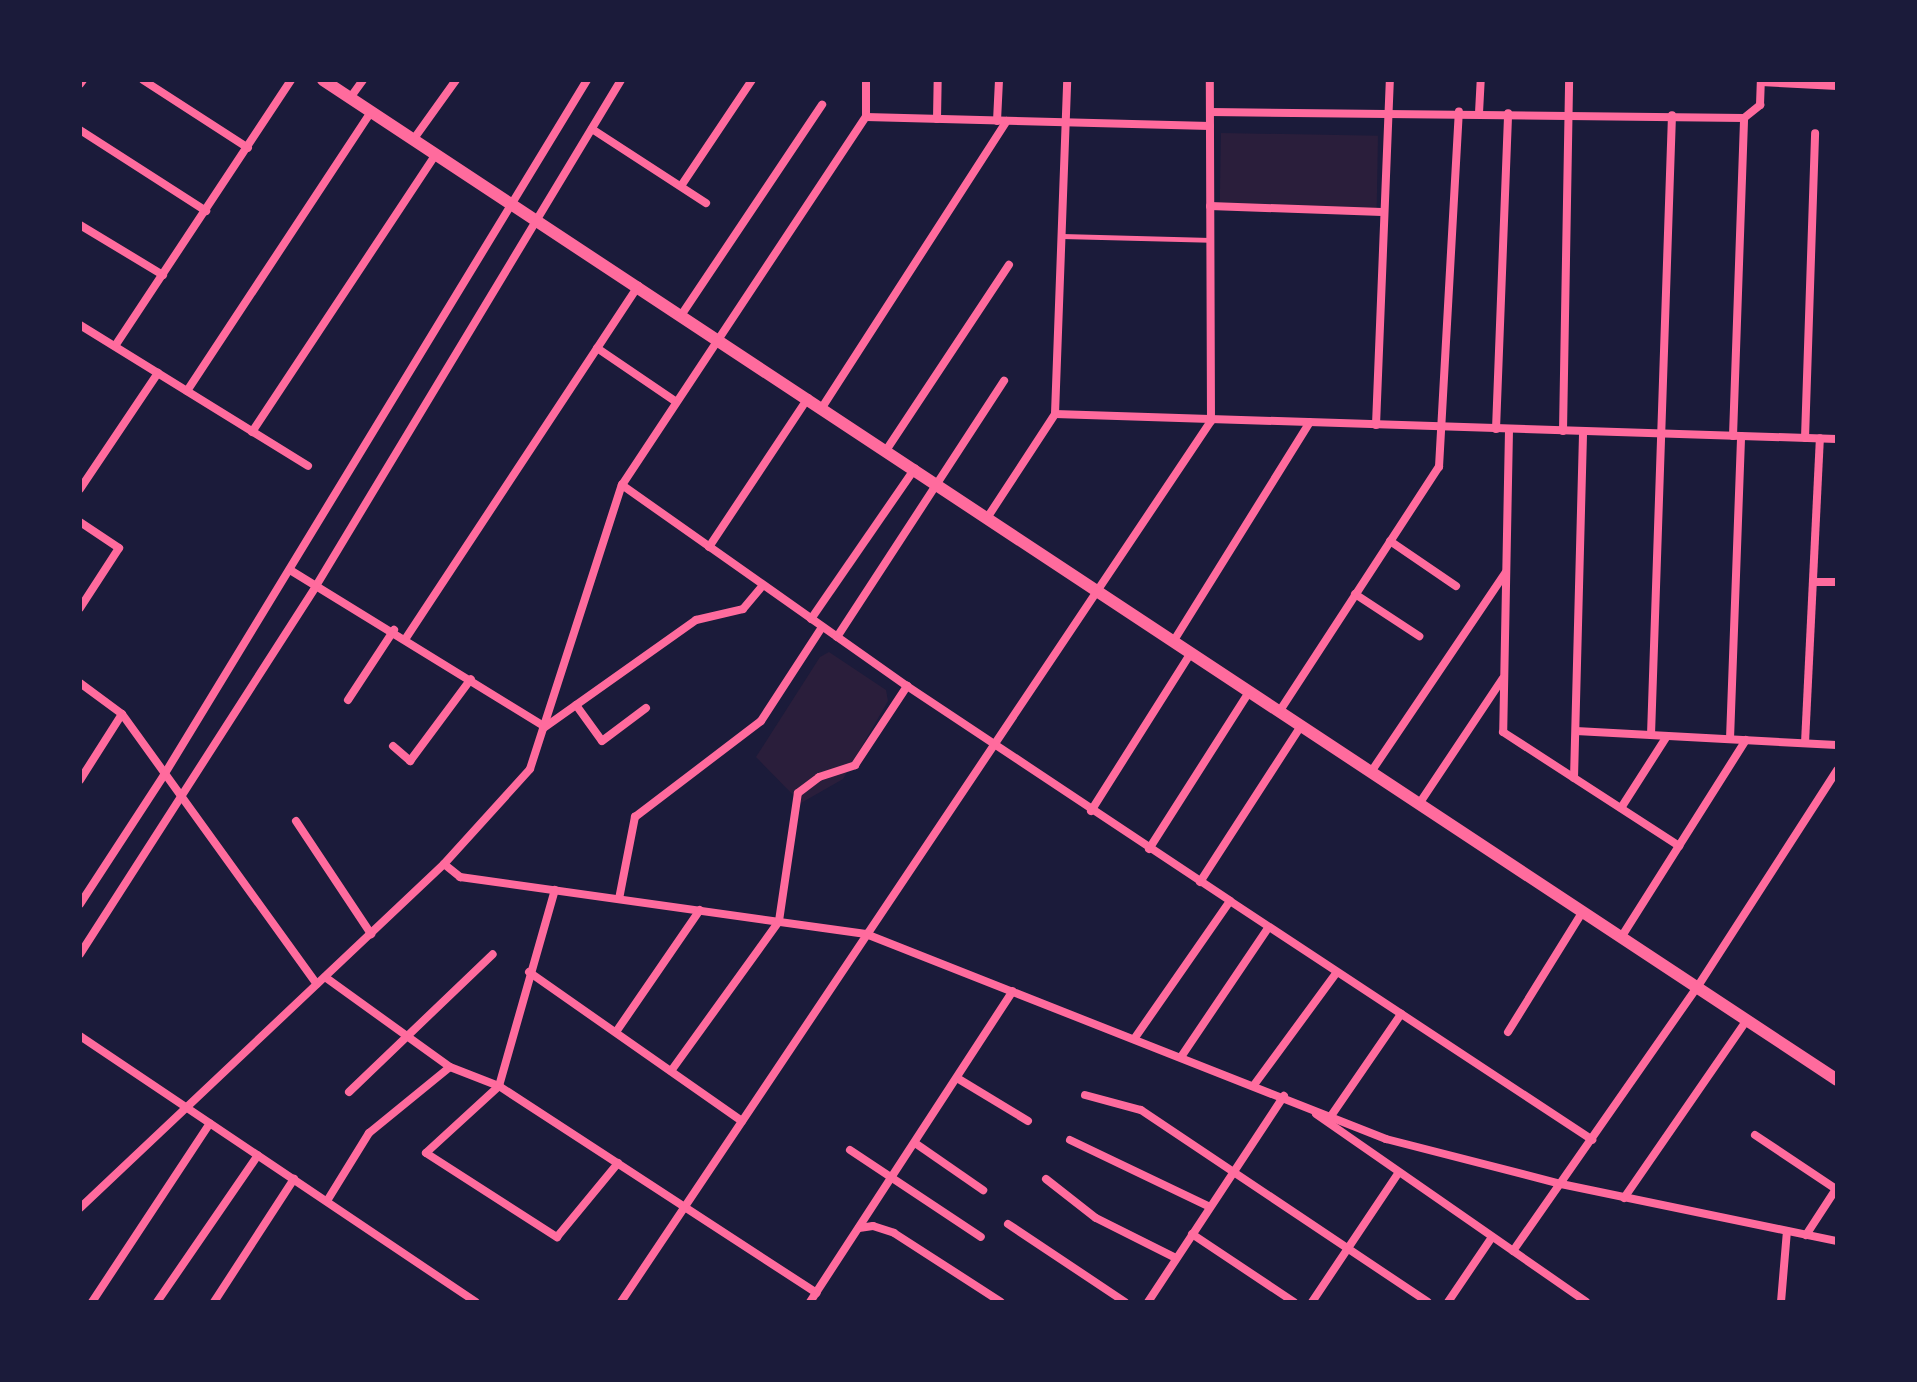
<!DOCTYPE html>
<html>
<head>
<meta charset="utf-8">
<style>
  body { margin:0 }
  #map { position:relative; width:1917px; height:1382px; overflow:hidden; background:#1b1b3a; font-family:"Open Sans",sans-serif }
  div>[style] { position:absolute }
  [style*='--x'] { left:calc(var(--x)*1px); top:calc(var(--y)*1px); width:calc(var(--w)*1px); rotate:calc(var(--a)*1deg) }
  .green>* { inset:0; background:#2a1e3b; transform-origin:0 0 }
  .service>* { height:5px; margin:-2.5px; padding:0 2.5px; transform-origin:2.5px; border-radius:2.5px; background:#ff6b9d }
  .minor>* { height:8px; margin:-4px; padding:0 4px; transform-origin:4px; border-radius:4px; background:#ff6b9d }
  .tertiary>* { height:12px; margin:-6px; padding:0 6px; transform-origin:6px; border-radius:6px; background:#ff6b9d }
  span { translate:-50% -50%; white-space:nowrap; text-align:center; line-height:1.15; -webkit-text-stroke:6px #1b1b3a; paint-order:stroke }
  .frame { position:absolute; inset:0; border:82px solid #1b1b3a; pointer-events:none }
</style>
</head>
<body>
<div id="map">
  <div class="green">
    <div style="left:1221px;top:133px;width:157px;height:76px;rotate:1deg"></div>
    <div style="clip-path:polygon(829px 652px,886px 690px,888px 701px,843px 779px,801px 803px,756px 757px,820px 657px)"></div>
  </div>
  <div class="service">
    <div style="--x:1062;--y:236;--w:148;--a:1.5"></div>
  </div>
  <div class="minor">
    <div style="--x:143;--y:80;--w:125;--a:32.9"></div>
    <div style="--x:1761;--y:82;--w:76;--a:3"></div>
    <div style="--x:80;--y:84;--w:5;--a:-53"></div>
    <div style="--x:350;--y:98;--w:22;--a:-54"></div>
    <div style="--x:1210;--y:112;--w:534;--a:0.64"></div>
    <div style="--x:1744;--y:118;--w:21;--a:-39"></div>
    <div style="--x:1760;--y:105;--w:25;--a:-88"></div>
    <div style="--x:1479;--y:113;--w:33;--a:-87"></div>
    <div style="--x:866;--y:117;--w:37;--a:-90"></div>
    <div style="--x:937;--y:119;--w:39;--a:-89"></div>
    <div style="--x:997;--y:121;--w:41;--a:-87.2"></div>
    <div style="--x:592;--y:129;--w:136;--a:33"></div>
    <div style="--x:80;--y:130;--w:150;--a:32.7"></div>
    <div style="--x:413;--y:140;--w:74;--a:-54.4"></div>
    <div style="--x:681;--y:186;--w:128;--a:-56.2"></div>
    <div style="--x:1210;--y:206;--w:172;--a:2"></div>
    <div style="--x:80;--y:225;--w:97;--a:31.1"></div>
    <div style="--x:682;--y:314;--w:252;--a:-56.2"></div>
    <div style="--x:80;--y:325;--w:268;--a:31.7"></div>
    <div style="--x:115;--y:346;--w:319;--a:-56.5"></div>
    <div style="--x:597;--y:348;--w:94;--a:34.2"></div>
    <div style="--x:187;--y:391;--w:334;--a:-56.6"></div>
    <div style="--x:823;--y:406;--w:339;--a:-57.2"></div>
    <div style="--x:1055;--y:414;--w:782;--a:1.83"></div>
    <div style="--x:1376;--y:425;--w:345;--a:-87.7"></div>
    <div style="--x:1496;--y:429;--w:316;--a:-87.8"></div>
    <div style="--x:1509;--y:430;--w:302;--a:91.1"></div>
    <div style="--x:1503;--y:732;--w:210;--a:32.9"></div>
    <div style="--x:1563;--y:431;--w:351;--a:-89"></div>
    <div style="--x:252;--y:432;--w:332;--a:-56.5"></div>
    <div style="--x:1733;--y:436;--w:318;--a:-88"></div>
    <div style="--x:1805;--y:438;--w:305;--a:-88.1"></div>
    <div style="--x:887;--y:449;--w:221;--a:-56.5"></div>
    <div style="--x:622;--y:485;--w:349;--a:35.2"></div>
    <div style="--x:907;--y:686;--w:388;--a:33.6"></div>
    <div style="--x:1230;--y:901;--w:168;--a:124.8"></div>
    <div style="--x:80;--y:489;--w:140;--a:-56.1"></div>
    <div style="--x:989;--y:515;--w:121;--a:-56.8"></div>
    <div style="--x:1055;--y:414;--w:334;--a:-87.9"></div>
    <div style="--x:80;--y:522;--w:47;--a:33.7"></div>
    <div style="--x:119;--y:548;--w:72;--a:123"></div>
    <div style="--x:1390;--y:541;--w:80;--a:34.3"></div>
    <div style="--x:709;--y:547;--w:179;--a:-56.4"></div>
    <div style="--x:290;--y:570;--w:299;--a:31.6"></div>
    <div style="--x:545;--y:727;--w:185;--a:-35.3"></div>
    <div style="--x:696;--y:620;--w:48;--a:-13.2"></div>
    <div style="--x:743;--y:609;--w:31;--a:-50"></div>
    <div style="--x:1813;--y:582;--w:24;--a:0"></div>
    <div style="--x:1355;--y:594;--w:77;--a:33.3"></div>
    <div style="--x:811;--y:619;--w:183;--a:-55.4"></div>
    <div style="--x:837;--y:637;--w:306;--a:-56.9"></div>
    <div style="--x:406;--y:638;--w:422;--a:-56.6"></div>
    <div style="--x:1173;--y:642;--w:259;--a:-58.1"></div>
    <div style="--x:80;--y:683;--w:52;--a:36.4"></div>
    <div style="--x:122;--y:714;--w:333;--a:54.2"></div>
    <div style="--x:348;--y:700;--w:84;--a:-56.7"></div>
    <div style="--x:576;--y:705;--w:44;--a:54.2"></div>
    <div style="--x:602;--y:741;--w:55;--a:-36.9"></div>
    <div style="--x:1279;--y:712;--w:293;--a:-56.9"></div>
    <div style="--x:1439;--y:467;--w:356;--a:-86.8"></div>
    <div style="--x:1576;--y:731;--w:261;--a:3.1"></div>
    <div style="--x:1651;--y:735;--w:620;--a:-88.06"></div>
    <div style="--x:1730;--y:739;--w:303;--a:-87.9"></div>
    <div style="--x:1805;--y:743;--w:305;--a:-87.2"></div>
    <div style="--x:393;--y:746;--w:23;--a:41"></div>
    <div style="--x:410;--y:761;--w:102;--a:-53.4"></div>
    <div style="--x:1371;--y:772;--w:241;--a:-56"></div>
    <div style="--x:1574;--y:778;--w:346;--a:-88.5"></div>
    <div style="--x:80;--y:780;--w:78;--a:-57.5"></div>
    <div style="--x:1419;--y:804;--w:151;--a:-56.3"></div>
    <div style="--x:1621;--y:808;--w:85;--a:-57.4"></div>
    <div style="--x:1091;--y:811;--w:187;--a:-57.7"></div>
    <div style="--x:296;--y:821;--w:136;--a:56.4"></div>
    <div style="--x:1149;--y:849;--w:186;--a:-57.5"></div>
    <div style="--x:444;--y:864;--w:21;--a:39"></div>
    <div style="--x:460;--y:877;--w:410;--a:8"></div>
    <div style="--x:866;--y:934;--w:559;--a:21.52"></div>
    <div style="--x:1386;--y:1139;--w:181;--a:14.4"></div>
    <div style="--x:1561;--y:1184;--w:282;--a:11.7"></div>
    <div style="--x:1200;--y:882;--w:186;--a:-57.1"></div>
    <div style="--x:619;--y:899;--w:84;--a:-79"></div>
    <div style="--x:635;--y:817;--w:158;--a:-37.3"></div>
    <div style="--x:761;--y:721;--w:112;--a:-57"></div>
    <div style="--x:1230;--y:901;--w:434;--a:33.4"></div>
    <div style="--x:80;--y:904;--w:154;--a:-56.9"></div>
    <div style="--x:164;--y:775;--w:814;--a:-58.67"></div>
    <div style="--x:1622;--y:936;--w:232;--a:-57.7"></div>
    <div style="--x:80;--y:954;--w:437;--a:-57.3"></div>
    <div style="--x:316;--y:586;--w:591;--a:-58.92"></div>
    <div style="--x:529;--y:972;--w:260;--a:35"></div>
    <div style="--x:325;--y:977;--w:154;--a:35.8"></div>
    <div style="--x:450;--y:1067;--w:53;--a:21.2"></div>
    <div style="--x:499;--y:1086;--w:379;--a:33.1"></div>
    <div style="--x:616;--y:1032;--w:148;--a:-55.5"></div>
    <div style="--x:1508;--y:1032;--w:142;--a:-58.2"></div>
    <div style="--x:80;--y:1036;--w:477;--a:33.9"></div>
    <div style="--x:1181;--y:1057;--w:156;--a:-56"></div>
    <div style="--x:671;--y:1071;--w:185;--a:-54.2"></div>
    <div style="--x:779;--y:921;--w:129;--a:-81.6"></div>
    <div style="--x:798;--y:793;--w:26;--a:-37"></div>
    <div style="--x:819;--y:777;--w:38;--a:-18"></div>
    <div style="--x:855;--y:765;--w:95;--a:-56.6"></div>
    <div style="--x:957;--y:1078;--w:83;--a:31.2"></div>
    <div style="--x:1254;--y:1085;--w:140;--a:-53.7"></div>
    <div style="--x:499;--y:1086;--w:99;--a:137.5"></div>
    <div style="--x:426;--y:1153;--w:156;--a:32.7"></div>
    <div style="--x:557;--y:1237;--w:96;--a:-50.5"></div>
    <div style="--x:499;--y:1086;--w:204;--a:-74.1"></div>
    <div style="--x:349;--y:1092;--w:199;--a:-43.8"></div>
    <div style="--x:1085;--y:1095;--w:58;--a:15"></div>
    <div style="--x:1141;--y:1110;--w:345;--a:33.8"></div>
    <div style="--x:1316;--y:1114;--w:329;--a:34.8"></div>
    <div style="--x:1331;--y:1116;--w:124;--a:-55.5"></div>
    <div style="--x:1755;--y:1135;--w:97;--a:33.7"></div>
    <div style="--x:1836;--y:1189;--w:55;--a:123.1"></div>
    <div style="--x:1070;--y:1140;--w:155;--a:25.6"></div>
    <div style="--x:915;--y:1143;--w:83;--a:34.7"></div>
    <div style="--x:850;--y:1150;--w:157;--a:33.6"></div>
    <div style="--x:1046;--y:1179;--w:63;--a:38"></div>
    <div style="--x:1096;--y:1218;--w:89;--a:26.6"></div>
    <div style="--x:1624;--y:1198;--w:216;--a:-55.4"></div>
    <div style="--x:327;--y:1201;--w:80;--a:-58.3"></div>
    <div style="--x:369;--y:1133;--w:104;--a:-39.2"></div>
    <div style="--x:80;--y:1208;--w:501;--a:-43.38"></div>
    <div style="--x:444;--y:864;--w:128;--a:-47.8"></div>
    <div style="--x:530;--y:769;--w:299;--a:-72.1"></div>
    <div style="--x:622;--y:485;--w:442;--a:-56.5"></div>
    <div style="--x:866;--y:117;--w:344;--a:1.5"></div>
    <div style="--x:1008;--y:1224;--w:141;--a:33.7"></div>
    <div style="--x:859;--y:1228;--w:14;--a:-8"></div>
    <div style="--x:873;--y:1226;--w:22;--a:18"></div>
    <div style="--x:894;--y:1233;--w:127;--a:32.8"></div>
    <div style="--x:1192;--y:1234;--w:123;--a:33.7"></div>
    <div style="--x:1513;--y:1251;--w:323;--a:-55.1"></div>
    <div style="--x:1698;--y:986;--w:257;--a:-57.2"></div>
    <div style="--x:92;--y:1302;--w:214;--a:-56.6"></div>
    <div style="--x:157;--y:1302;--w:178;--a:-55.5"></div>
    <div style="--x:214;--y:1302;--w:147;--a:-57"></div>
    <div style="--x:621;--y:1302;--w:1060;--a:-56.19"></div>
    <div style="--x:1211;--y:421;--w:341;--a:-90.2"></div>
    <div style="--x:810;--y:1302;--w:371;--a:-56.9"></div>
    <div style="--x:1148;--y:1302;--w:247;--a:-56.6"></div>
    <div style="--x:1312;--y:1302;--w:156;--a:-56.2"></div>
    <div style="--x:1448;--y:1302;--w:78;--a:-55.9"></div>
    <div style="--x:1781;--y:1302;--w:71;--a:-85.2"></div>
  </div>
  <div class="tertiary">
    <div style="--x:323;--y:80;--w:1814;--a:33.44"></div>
  </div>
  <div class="frame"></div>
</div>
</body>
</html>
